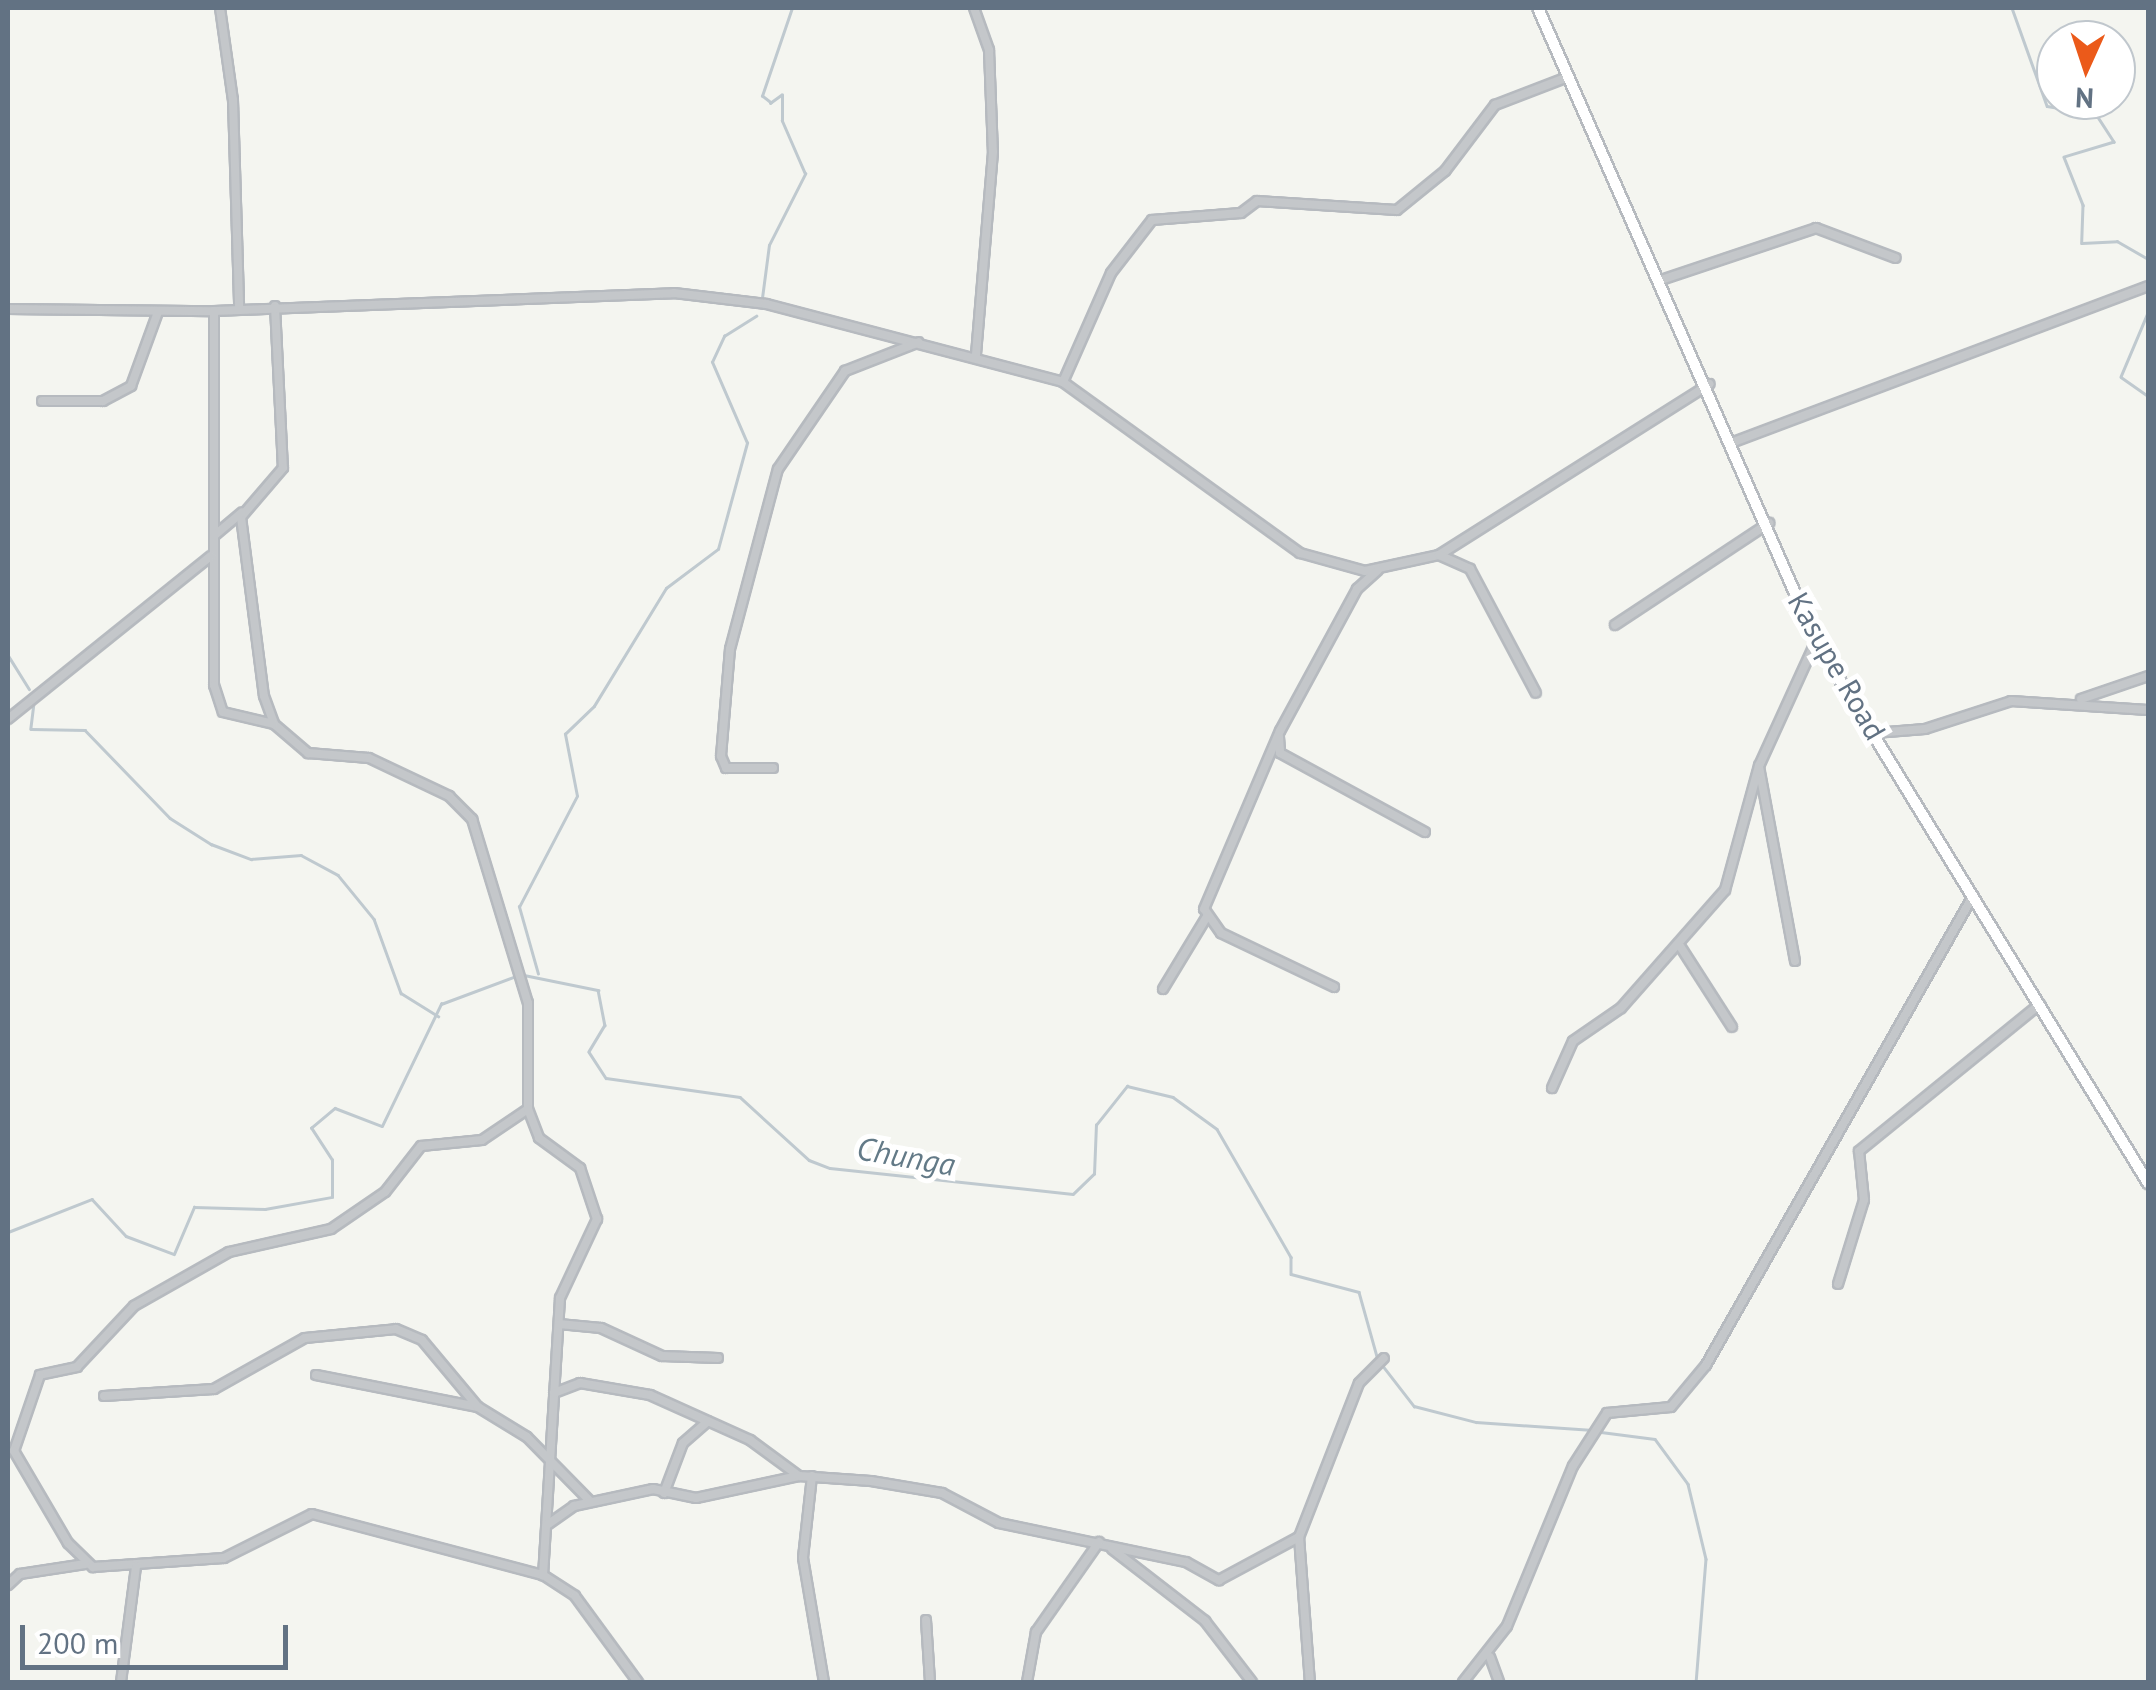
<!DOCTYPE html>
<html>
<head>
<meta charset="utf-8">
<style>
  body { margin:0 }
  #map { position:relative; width:2156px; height:1690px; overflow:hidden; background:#f4f5f0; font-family:"PT Sans",sans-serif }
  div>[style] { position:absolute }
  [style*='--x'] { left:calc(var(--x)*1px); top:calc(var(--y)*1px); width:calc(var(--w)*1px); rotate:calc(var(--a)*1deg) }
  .stream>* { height:2.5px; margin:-1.25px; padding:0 1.25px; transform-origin:1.25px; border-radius:1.25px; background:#bfc9cf }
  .roads { filter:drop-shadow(2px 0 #b6babf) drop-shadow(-2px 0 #b6babf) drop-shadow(0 2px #b6babf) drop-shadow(0 -2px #b6babf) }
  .street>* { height:8px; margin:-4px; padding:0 4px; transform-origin:4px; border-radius:4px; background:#c4c7ca }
  .secondary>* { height:10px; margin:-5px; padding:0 5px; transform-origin:5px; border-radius:5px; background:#fff }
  span { translate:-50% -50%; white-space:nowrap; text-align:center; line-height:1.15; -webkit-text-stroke:10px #fff; paint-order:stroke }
  .street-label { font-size:30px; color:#627283 }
  .water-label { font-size:32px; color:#637a87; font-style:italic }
  .frame { position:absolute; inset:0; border:10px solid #627283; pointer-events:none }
  .north { position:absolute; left:2036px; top:20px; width:100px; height:100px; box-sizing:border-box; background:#fff; border:2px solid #c0c7cd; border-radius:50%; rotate:183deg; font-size:28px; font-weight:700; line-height:40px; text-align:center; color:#627283 }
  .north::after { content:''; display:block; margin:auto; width:35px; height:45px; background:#eb5a1a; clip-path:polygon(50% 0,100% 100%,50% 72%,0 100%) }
  .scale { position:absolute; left:20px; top:1625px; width:268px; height:45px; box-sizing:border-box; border:5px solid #627283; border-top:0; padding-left:12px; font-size:30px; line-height:35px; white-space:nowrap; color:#627283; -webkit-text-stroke:8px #fff; paint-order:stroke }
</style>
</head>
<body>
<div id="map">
  <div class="stream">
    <div style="--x:2012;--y:8;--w:104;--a:70.3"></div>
    <div style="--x:2047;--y:106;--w:50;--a:9.3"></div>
    <div style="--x:2096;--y:114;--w:33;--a:57"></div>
    <div style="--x:2114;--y:142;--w:52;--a:163.3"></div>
    <div style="--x:2064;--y:157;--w:52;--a:68.4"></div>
    <div style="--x:2083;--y:205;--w:38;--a:92"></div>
    <div style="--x:2082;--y:243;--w:35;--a:-3"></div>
    <div style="--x:2117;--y:241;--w:36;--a:30"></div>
    <div style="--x:762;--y:298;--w:53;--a:-82.5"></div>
    <div style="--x:769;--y:245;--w:80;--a:-63.1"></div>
    <div style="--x:805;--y:174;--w:58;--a:-113.5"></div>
    <div style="--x:782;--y:121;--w:26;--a:-90"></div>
    <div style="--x:782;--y:95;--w:14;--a:144"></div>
    <div style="--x:771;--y:103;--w:11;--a:-142"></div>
    <div style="--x:762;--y:96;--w:93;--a:-71.2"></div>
    <div style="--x:2148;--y:313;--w:69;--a:112.9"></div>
    <div style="--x:2121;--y:377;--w:33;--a:35"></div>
    <div style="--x:8;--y:655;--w:40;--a:58"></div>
    <div style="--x:34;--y:703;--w:26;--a:97"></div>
    <div style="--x:31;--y:729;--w:54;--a:1.1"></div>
    <div style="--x:85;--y:730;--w:122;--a:46"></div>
    <div style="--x:170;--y:818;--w:49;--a:32.4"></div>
    <div style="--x:211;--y:844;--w:43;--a:20.6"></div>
    <div style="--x:251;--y:859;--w:50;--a:-4.6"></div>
    <div style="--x:301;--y:855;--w:42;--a:28.4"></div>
    <div style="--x:338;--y:875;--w:57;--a:50.7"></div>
    <div style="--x:374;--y:919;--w:79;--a:70"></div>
    <div style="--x:401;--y:993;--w:44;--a:31.9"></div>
    <div style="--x:538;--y:974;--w:70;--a:-105.8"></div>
    <div style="--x:519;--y:907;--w:125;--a:-62.4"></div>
    <div style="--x:577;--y:796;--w:63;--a:-101"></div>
    <div style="--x:565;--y:734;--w:40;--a:-44"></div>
    <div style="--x:594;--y:706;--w:138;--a:-58.6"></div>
    <div style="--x:666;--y:588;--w:65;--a:-36.9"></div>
    <div style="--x:718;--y:549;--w:110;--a:-74.7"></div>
    <div style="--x:747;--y:443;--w:88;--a:-113.4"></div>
    <div style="--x:712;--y:362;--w:29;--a:-65"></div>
    <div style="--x:724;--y:336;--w:38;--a:-32"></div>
    <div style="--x:524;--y:975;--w:76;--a:11.5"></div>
    <div style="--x:598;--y:990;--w:36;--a:79"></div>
    <div style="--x:605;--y:1025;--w:31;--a:121"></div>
    <div style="--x:589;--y:1052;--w:31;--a:57"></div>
    <div style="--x:606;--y:1078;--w:135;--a:8.1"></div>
    <div style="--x:740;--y:1097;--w:93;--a:42.4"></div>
    <div style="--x:809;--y:1160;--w:22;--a:21"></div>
    <div style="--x:830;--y:1168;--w:244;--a:6.1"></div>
    <div style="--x:1073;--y:1194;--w:29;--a:-44"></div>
    <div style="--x:1094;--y:1174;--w:49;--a:-87.7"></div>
    <div style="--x:1096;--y:1125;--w:50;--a:-51.5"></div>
    <div style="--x:1127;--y:1086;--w:47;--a:13.4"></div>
    <div style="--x:1173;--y:1097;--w:54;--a:36"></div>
    <div style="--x:1217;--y:1129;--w:148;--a:60"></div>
    <div style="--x:1291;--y:1257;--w:17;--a:90"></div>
    <div style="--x:1291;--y:1274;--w:70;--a:14.8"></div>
    <div style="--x:1359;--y:1292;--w:71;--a:74.4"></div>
    <div style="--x:8;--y:1232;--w:90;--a:-21.4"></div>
    <div style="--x:92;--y:1199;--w:50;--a:47.4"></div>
    <div style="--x:126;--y:1236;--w:51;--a:20.6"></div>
    <div style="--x:174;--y:1254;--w:51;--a:-66.9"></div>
    <div style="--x:194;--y:1207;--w:71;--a:1.6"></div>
    <div style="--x:265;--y:1209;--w:68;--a:-10.2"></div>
    <div style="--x:332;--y:1197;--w:37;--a:-90"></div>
    <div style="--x:332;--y:1160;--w:38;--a:-123"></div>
    <div style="--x:311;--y:1128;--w:31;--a:-40"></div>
    <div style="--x:335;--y:1108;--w:50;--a:21"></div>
    <div style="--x:382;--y:1126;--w:136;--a:-64.2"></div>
    <div style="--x:441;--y:1004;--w:80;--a:-20.5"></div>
    <div style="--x:1383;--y:1366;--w:51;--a:52.2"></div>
    <div style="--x:1414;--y:1406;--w:64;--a:14.5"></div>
    <div style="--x:1476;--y:1422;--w:117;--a:3.9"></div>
    <div style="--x:1601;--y:1432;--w:54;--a:7.4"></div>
    <div style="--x:1655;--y:1439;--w:56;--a:53.7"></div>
    <div style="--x:1688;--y:1484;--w:77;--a:76.5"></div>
    <div style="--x:1706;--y:1559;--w:123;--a:94.6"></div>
  </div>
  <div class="roads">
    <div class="street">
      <div style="--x:220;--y:8;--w:93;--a:82"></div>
      <div style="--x:233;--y:100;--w:206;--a:88.3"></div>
      <div style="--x:974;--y:8;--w:45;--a:70.3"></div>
      <div style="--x:989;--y:50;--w:102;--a:87.8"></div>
      <div style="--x:993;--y:152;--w:204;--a:94.8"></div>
      <div style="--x:1658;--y:281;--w:167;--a:-18.5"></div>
      <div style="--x:1816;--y:228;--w:85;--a:20.6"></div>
      <div style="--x:275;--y:306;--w:162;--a:87.2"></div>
      <div style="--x:283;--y:468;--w:65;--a:130.6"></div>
      <div style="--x:241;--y:517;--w:180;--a:82.7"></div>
      <div style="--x:264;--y:696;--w:30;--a:70"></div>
      <div style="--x:274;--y:724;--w:45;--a:40.5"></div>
      <div style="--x:308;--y:753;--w:61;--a:4.7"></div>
      <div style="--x:369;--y:758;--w:89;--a:25.4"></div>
      <div style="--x:449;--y:796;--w:33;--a:45"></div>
      <div style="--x:472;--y:819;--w:192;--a:73.1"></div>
      <div style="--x:528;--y:1003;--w:106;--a:90"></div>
      <div style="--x:528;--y:1109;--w:55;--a:146"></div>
      <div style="--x:482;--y:1140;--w:61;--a:174.4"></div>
      <div style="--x:421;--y:1146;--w:58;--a:128"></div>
      <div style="--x:385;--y:1192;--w:65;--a:145.6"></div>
      <div style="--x:331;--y:1229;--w:105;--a:167.3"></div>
      <div style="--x:229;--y:1252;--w:109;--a:150.4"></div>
      <div style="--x:134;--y:1306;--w:83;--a:133.1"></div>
      <div style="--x:77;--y:1367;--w:38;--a:168"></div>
      <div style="--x:40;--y:1375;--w:80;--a:108.9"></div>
      <div style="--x:14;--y:1451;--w:107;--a:59.6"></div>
      <div style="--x:68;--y:1543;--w:35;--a:44"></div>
      <div style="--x:93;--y:1567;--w:131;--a:-3.9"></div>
      <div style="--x:224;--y:1558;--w:98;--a:-26.6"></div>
      <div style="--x:312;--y:1514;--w:239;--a:14.8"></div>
      <div style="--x:8;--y:309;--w:206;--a:0.6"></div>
      <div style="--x:214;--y:311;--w:460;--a:-2.2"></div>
      <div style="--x:674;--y:293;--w:93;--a:6.8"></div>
      <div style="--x:766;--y:304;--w:307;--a:14.7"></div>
      <div style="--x:1063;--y:382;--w:292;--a:35.8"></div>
      <div style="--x:1300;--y:553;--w:67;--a:15.5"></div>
      <div style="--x:1365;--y:571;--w:76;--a:-12.2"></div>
      <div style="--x:1439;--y:555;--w:320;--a:-32.3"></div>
      <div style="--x:214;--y:311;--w:374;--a:90"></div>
      <div style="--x:214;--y:685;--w:28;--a:72"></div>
      <div style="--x:223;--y:712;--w:52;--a:13.2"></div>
      <div style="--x:1063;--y:382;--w:119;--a:-66.2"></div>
      <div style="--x:1111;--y:273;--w:67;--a:-52.3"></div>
      <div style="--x:1152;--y:220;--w:89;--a:-4.5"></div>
      <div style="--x:1241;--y:213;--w:20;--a:-37"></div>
      <div style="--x:1257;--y:201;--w:140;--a:3.7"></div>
      <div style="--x:1397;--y:210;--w:62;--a:-39.1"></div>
      <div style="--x:1445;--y:171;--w:83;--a:-52.9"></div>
      <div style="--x:1495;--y:105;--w:78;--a:-21"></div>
      <div style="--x:42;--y:401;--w:61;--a:0"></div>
      <div style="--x:103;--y:401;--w:32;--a:-28"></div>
      <div style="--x:131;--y:386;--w:79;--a:-70"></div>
      <div style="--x:1736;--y:441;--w:440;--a:-20.6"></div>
      <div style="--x:215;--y:535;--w:35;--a:-40"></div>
      <div style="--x:1439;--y:555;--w:34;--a:24"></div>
      <div style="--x:1470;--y:569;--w:140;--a:62"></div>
      <div style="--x:1615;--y:625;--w:185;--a:-33.5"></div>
      <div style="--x:2081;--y:699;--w:71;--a:-18.9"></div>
      <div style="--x:8;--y:719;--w:260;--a:-38.8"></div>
      <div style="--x:1875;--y:733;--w:50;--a:-4.6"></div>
      <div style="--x:1925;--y:729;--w:90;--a:-18"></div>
      <div style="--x:2011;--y:701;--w:137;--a:3.8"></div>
      <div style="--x:1279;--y:737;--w:16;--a:86"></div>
      <div style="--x:1280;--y:753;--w:165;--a:28.6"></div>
      <div style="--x:773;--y:768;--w:47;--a:180"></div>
      <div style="--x:726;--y:768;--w:13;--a:-113"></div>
      <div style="--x:721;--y:756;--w:107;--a:-85.2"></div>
      <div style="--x:730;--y:649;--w:186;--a:-75.1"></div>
      <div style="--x:778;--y:469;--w:119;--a:-55.6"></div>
      <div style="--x:845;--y:371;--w:79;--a:-21.4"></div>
      <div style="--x:1680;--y:946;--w:96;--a:57.3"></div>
      <div style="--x:1795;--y:961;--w:198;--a:-100.5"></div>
      <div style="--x:1759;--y:766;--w:137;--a:-65.5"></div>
      <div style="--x:1334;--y:987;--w:125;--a:-154.5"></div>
      <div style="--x:1221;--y:933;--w:29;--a:-125"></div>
      <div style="--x:1204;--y:909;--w:194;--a:-66.9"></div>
      <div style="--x:1280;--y:731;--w:162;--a:-61.5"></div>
      <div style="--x:1357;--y:589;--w:28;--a:-42"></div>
      <div style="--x:1163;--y:989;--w:83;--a:-58.8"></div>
      <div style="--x:1552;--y:1088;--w:51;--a:-65.9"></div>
      <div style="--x:1573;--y:1041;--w:58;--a:-34.5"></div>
      <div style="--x:1621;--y:1008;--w:157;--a:-48.6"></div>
      <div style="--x:1725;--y:890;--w:129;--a:-74.7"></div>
      <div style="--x:528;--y:1109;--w:31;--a:69"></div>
      <div style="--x:539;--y:1138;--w:51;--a:36.2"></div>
      <div style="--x:580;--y:1168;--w:54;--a:71.6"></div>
      <div style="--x:597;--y:1219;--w:87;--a:115.1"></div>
      <div style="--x:560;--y:1298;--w:278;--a:93.5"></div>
      <div style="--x:543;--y:1575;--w:38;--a:33"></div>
      <div style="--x:575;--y:1596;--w:107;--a:53.8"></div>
      <div style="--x:1838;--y:1284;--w:88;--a:-72.8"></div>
      <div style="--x:1864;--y:1200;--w:49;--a:-95.8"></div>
      <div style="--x:1859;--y:1151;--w:233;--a:-39.1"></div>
      <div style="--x:559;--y:1324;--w:42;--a:5.4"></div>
      <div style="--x:601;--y:1328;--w:67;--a:24.7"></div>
      <div style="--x:662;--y:1356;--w:56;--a:2"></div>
      <div style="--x:316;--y:1375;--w:165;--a:11.2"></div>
      <div style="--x:478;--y:1407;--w:57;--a:31.5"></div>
      <div style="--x:527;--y:1437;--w:88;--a:45.5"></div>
      <div style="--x:554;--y:1393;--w:28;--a:-21"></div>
      <div style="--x:580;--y:1383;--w:71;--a:9.7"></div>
      <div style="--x:650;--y:1395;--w:110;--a:24.2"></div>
      <div style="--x:750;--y:1440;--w:61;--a:36.3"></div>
      <div style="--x:104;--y:1396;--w:110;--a:-3.6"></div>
      <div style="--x:214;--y:1389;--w:104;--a:-29.3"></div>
      <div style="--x:305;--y:1338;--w:91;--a:-5.6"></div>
      <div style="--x:396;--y:1329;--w:28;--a:23"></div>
      <div style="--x:422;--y:1340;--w:87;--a:50.1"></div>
      <div style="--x:812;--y:1476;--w:82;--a:96.3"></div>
      <div style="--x:803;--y:1558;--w:126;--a:80.4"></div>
      <div style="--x:664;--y:1493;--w:53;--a:-69.2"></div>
      <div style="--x:683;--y:1443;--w:33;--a:-41"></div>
      <div style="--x:547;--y:1525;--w:33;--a:-35"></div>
      <div style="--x:574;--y:1506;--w:81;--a:-12.1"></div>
      <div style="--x:653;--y:1489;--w:44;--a:11.8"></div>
      <div style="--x:696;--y:1498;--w:105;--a:-12.1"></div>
      <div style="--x:799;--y:1476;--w:72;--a:4"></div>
      <div style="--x:871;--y:1481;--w:72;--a:9.6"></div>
      <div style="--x:942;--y:1493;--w:64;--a:27.8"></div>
      <div style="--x:999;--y:1523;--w:191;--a:11.8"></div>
      <div style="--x:1186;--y:1562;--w:38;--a:29"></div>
      <div style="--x:1219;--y:1580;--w:91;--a:-28.3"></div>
      <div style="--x:1299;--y:1537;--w:165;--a:-68.7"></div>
      <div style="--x:1359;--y:1383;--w:35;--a:-45"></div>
      <div style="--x:1299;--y:1537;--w:145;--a:85.7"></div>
      <div style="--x:1112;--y:1549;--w:118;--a:37.7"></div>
      <div style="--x:1205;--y:1621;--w:77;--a:52.4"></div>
      <div style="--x:8;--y:1585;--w:16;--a:-43"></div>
      <div style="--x:20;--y:1574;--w:66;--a:-8.7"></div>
      <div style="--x:926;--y:1620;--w:62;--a:86.3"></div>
      <div style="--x:1490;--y:1657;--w:27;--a:70"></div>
      <div style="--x:121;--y:1682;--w:117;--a:-82.6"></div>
      <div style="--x:1027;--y:1682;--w:51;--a:-79.8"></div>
      <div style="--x:1036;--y:1632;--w:110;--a:-55"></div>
      <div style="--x:1463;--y:1682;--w:71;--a:-51.8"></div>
      <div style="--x:1507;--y:1626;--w:173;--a:-67.6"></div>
      <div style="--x:1573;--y:1466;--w:63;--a:-57.3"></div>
      <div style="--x:1607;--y:1413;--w:64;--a:-5.4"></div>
      <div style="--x:1671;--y:1407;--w:55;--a:-50.2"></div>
      <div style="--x:1706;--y:1365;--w:540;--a:-60.35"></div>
    </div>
    <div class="secondary">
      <div style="--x:1538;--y:8;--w:691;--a:66.29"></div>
      <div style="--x:1816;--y:641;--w:636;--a:58.51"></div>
    </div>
  </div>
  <div class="street-label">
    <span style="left:1837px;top:666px;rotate:60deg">Kasupe Road</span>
  </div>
  <div class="water-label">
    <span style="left:906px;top:1156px;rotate:10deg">Chunga</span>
  </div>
  <div class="frame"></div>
  <div class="north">N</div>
  <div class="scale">200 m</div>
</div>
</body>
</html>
